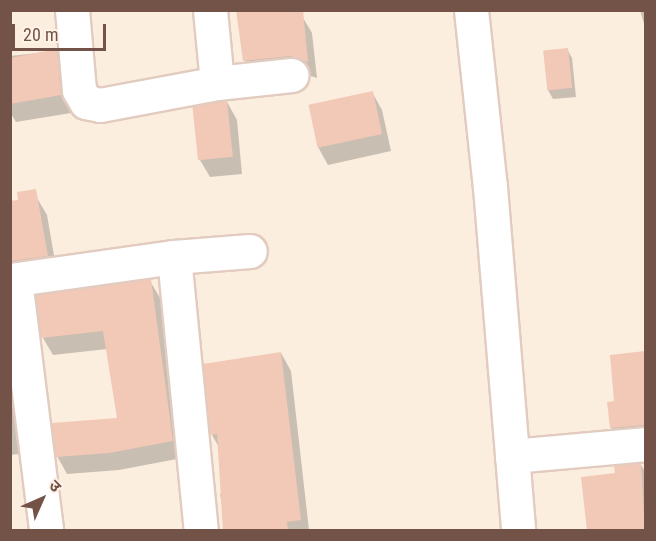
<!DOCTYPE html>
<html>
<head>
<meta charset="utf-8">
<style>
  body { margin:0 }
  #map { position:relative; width:656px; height:541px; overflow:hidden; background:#fceedf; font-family:"Roboto Condensed","Noto Sans Devanagari",sans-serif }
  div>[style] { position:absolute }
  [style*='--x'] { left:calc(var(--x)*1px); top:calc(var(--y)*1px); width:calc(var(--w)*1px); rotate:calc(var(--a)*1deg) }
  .shadow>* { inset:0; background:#0003 }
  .building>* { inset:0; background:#f2c8b7; transform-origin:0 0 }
  .roads { filter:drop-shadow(2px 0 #e2cbbf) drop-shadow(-2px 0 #e2cbbf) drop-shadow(0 2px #e2cbbf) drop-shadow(0 -2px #e2cbbf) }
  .minor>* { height:33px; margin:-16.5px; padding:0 16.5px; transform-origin:16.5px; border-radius:16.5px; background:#fff }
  span { translate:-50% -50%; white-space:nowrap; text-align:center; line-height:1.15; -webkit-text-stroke:6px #fff2e6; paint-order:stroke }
  .frame { position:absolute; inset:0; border:12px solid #735247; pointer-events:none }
  .north { position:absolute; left:12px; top:469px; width:60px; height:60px; -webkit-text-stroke:4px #fff2e6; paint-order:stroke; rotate:45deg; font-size:16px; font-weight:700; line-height:24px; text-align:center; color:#735247 }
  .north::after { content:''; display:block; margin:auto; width:21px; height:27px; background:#735247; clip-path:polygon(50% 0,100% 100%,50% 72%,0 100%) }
  .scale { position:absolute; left:12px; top:24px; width:94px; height:27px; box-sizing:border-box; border:3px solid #735247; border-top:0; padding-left:8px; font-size:18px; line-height:21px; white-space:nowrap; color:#735247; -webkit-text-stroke:4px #fff2e6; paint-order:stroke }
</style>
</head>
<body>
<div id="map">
  <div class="shadow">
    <div style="clip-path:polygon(237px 10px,302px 16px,312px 33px,317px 78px,301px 73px,255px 78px,245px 61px)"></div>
    <div style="clip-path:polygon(640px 10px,646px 10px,646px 31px)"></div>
    <div style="clip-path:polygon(567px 49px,572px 58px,576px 97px,553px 99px,548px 90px)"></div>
    <div style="clip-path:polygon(56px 51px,66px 68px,71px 113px,16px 122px,10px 112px,10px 56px)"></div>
    <div style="clip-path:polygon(372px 92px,382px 110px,391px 151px,328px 165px,318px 147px)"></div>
    <div style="clip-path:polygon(227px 102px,237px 120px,242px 174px,210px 177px,200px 160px,194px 108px)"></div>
    <div style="clip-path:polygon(37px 198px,47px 215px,57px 273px,10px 283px,10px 204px)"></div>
    <div style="clip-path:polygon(150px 281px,160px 298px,182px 458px,119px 470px,67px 474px,57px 456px,119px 419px,107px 349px,53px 355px,43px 338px)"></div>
    <div style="clip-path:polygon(281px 353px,291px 371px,309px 530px,227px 530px,220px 494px,225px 493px,220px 449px,212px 435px)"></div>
    <div style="clip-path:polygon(646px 353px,646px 443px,621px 445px,611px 428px,608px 403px,616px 402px,611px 356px)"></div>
    <div style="clip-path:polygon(10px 374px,27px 453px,10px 455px)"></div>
    <div style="clip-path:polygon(641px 465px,646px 473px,646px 530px,589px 530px,617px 475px)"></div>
  </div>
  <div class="building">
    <div style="clip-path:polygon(236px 10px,303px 10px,308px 62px,290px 56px,243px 61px)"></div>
    <div style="left:568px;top:48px;width:40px;height:25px;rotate:84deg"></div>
    <div style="clip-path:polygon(57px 49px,61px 95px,10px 104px,10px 58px)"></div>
    <div style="left:373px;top:91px;width:44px;height:66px;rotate:78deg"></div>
    <div style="left:227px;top:101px;width:56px;height:35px;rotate:84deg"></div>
    <div style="clip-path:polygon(36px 189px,48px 256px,10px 261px,10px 201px,18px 200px,17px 192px)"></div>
    <div style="clip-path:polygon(151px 279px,173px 441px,109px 453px,56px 457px,52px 423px,117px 418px,103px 331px,41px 338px,36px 295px)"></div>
    <div style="clip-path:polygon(645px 351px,645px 425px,610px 428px,607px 402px,614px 401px,610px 355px)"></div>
    <div style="clip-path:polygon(281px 352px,301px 520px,287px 522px,288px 531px,223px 531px,217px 434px,210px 435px,203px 364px)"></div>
    <div style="clip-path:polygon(641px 463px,645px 531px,587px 531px,581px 477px,615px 473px,614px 466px)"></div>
  </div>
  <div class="roads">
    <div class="minor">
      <div style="--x:72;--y:10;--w:80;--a:85"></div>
      <div style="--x:79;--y:90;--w:14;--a:60"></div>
      <div style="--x:86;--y:102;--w:14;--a:12"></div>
      <div style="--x:100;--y:105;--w:119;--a:-10.6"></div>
      <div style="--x:217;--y:83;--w:75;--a:-6.1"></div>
      <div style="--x:210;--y:10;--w:73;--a:84.5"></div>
      <div style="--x:471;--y:10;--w:178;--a:83.9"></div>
      <div style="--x:490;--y:187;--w:344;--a:85.3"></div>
      <div style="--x:174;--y:257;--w:274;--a:84.4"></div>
      <div style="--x:10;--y:280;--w:166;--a:-8"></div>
      <div style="--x:174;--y:257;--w:76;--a:-4.5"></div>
      <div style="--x:15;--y:280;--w:252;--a:82.9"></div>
      <div style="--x:512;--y:456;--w:135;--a:-5.1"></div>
    </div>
  </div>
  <div class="frame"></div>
  <div class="north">उ</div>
  <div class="scale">20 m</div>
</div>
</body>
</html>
